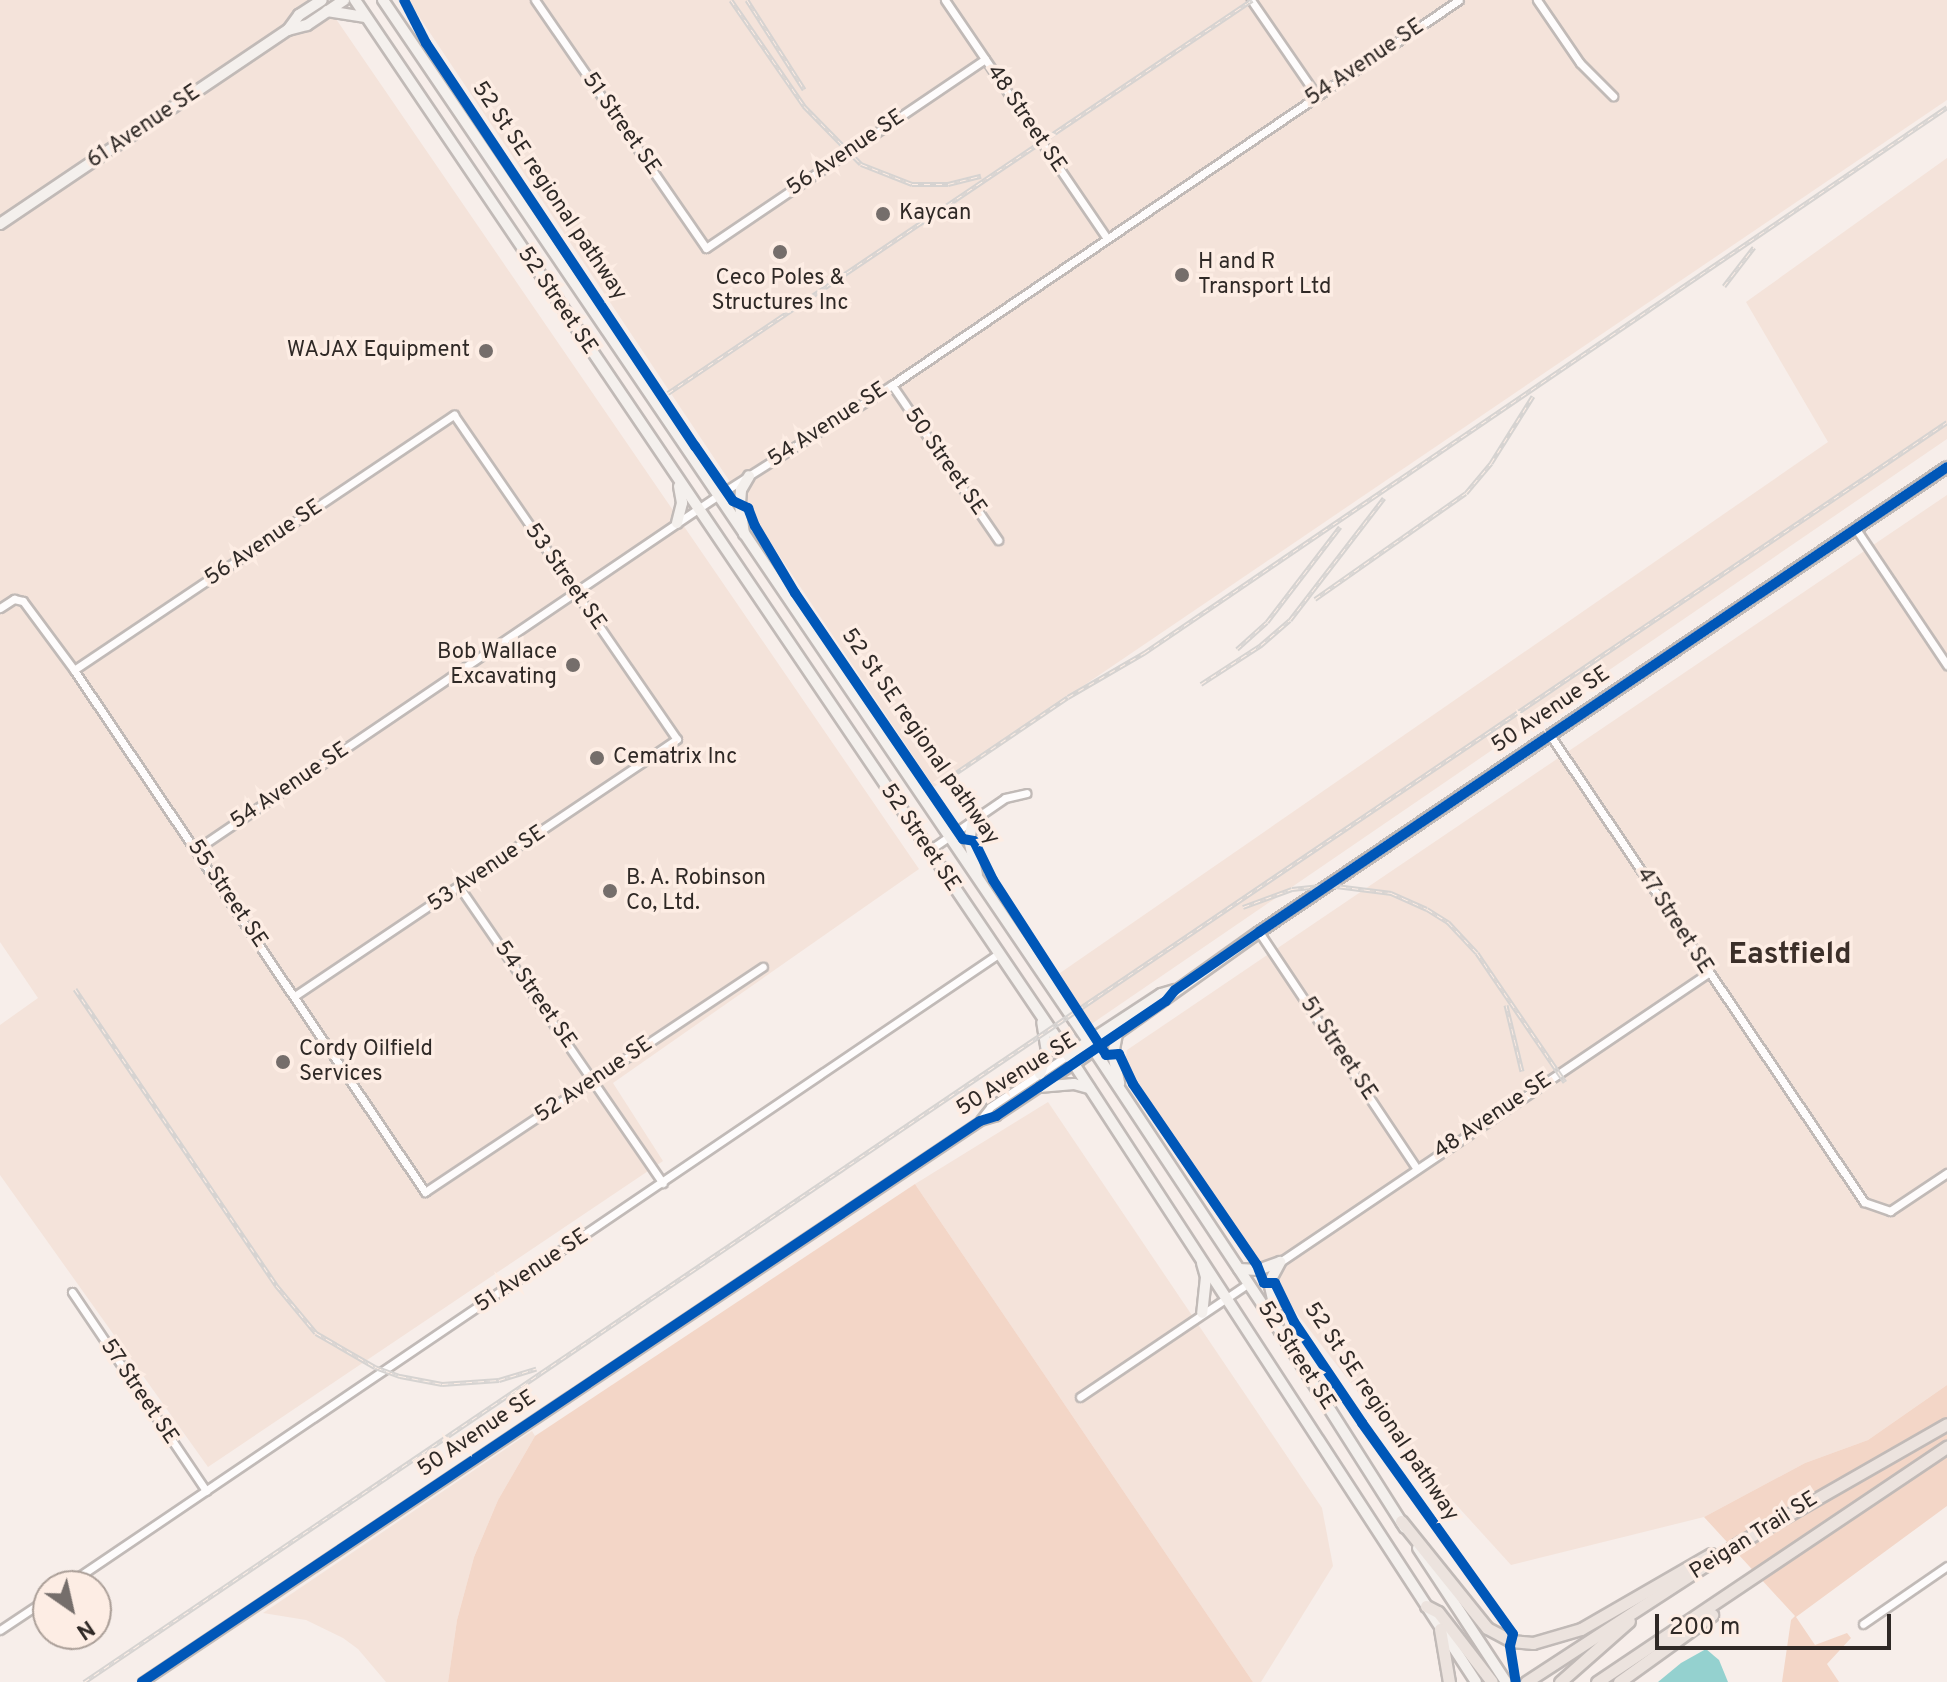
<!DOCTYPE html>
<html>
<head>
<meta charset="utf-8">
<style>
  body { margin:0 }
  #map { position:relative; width:1947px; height:1682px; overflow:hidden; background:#f7eeea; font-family:Overpass,sans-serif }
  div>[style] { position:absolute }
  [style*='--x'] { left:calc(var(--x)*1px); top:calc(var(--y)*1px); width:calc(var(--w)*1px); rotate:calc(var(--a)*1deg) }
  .built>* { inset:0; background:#f4e3da }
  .green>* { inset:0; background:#f3d6c7 }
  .water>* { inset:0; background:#94d1cf }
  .roads { filter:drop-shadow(2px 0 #c1bab7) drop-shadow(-2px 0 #c1bab7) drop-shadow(0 2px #c1bab7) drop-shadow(0 -2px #c1bab7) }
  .street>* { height:7px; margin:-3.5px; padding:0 3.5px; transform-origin:3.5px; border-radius:3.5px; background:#fefcfc }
  .secondary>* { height:10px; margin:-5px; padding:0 5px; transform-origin:5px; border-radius:5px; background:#f4f0ed }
  .primary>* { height:11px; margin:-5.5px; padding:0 5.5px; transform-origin:5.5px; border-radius:5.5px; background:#ece3de }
  .rail>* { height:5px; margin-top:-2.5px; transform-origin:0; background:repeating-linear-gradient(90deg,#fdede4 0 6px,#d6d3d1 0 12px); box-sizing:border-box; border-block:2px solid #d6d3d1 }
  .cycleway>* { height:10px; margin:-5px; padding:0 5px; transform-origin:5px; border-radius:5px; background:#0057b8 }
  .dots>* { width:22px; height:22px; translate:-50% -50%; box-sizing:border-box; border:4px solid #fdede4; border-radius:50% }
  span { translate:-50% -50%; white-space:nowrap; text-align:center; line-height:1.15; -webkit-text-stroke:7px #fdede4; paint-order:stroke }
  .street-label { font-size:22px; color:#2f2926 }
  .poi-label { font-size:22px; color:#2f2926 }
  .left { translate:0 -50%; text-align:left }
  .right { translate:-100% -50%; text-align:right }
  .district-label { font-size:30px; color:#3b2f29; font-weight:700 }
  .north { position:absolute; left:32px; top:1570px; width:80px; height:80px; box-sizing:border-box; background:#fdede4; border:2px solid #ab9f98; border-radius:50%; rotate:146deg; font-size:22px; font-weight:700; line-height:32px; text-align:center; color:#2f2926 }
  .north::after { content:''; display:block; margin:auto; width:28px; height:36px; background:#756e6b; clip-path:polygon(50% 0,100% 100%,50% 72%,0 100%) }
  .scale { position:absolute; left:1655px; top:1614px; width:236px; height:36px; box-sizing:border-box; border:4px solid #2f2926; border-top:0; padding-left:10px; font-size:24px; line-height:28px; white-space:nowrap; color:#2f2926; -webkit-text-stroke:6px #fdede4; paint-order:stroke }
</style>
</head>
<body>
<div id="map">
  <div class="built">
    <div style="clip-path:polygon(0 0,323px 0,919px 869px,613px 1083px,663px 1161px,208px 1467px,0 1175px,0 1025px,38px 998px,0 942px)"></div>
    <div style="clip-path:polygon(408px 0,1947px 0,1947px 100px,934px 787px)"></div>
    <div style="clip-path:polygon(1947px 158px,1947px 439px,1087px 1027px,1060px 973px,1828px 442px,1746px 302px)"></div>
    <div style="clip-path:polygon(1947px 495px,1947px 1385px,1868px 1440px,1805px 1463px,1704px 1517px,1511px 1565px,1381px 1422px,1288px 1302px,1160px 1117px,1125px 1061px,1127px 1050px)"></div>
    <div style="clip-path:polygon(1048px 1102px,1322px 1508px,1333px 1566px,1261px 1682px,1253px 1682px,915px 1184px)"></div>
    <div style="clip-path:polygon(532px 1431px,535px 1436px,498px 1500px,474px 1557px,457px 1620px,448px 1682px,386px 1682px,358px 1649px,343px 1638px,306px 1620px,263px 1613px)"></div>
  </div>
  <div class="green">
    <div style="clip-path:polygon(915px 1184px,1253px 1682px,448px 1682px,457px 1620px,474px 1557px,498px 1500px,535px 1436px)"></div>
    <div style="clip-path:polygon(1947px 1385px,1947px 1506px,1796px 1617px,1815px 1645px,1847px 1633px,1851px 1638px,1827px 1664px,1839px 1682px,1782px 1682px,1791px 1620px,1795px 1616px,1704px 1517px,1805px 1463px,1868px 1440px)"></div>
  </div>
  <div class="water">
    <div style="clip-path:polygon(1706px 1649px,1719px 1660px,1728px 1682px,1658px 1682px,1681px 1663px)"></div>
  </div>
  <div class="roads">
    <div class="street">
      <div style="--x:535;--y:0;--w:301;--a:55.4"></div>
      <div style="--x:706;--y:248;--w:337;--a:-34.1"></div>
      <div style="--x:945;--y:0;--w:288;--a:55.8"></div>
      <div style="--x:1251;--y:0;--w:116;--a:55.5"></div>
      <div style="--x:1537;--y:0;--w:76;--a:55.7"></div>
      <div style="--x:1580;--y:63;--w:47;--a:45"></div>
      <div style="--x:892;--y:385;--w:188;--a:55.6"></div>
      <div style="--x:1856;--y:529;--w:164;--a:56.2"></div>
      <div style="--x:0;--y:608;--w:17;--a:-33"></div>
      <div style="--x:14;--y:599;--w:9;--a:13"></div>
      <div style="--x:23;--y:601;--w:86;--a:53.5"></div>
      <div style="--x:74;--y:670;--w:629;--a:56.08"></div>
      <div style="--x:425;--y:1192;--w:406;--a:-33.7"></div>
      <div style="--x:74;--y:670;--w:458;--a:-33.9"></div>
      <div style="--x:454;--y:415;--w:393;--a:55.5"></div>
      <div style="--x:677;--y:739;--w:460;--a:146.1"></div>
      <div style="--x:1550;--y:735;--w:563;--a:56.08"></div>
      <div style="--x:1864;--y:1202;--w:28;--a:19"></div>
      <div style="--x:1890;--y:1211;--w:69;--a:-33.7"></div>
      <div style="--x:197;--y:849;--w:628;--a:-34.17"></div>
      <div style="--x:717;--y:496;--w:207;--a:-32.4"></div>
      <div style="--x:892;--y:385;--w:685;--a:-34.18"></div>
      <div style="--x:928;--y:851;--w:93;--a:-34.5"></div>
      <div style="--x:1005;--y:798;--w:22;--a:-13"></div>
      <div style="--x:460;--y:888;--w:358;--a:55.5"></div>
      <div style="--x:1259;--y:932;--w:283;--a:56.3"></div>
      <div style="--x:980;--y:1120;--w:16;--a:-52"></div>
      <div style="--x:990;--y:1107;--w:94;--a:-33.7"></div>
      <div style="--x:1280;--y:1262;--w:516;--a:-34.03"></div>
      <div style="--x:72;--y:1292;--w:240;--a:56"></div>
      <div style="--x:1080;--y:1397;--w:204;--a:-34"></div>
      <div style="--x:65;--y:1586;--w:1127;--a:-34.11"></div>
      <div style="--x:1863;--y:1624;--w:102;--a:-34.6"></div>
      <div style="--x:0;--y:1630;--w:58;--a:-33.7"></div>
      <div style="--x:142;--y:1682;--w:1008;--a:-33.8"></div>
      <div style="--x:980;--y:1121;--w:17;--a:-17"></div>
      <div style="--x:996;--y:1116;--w:94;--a:-33.7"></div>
    </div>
    <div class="secondary">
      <div style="--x:355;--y:0;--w:1284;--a:55.95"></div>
      <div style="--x:1074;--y:1064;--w:737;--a:56.96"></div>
      <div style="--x:383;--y:0;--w:1257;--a:55.89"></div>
      <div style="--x:1088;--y:1041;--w:348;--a:56.5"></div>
      <div style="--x:1280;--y:1331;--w:233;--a:57.6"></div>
      <div style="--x:327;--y:11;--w:39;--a:9"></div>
      <div style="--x:288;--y:30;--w:19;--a:-54"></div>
      <div style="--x:299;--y:15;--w:27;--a:-33"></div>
      <div style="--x:0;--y:224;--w:347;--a:-34"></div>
      <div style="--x:288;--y:30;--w:20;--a:-15"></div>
      <div style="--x:307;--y:25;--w:45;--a:-34"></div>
      <div style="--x:677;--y:523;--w:21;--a:-76"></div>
      <div style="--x:682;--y:503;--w:17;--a:-100"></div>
      <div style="--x:744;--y:534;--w:30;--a:-98"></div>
      <div style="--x:740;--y:504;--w:14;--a:-86"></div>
      <div style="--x:741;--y:490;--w:16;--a:-60"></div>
      <div style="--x:973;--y:820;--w:20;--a:101"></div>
      <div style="--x:969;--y:840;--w:35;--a:77"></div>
      <div style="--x:1117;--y:1034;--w:20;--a:101"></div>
      <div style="--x:1113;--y:1054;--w:30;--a:78"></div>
      <div style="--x:1068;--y:1055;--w:111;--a:-33.3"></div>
      <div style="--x:1161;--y:994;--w:15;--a:-16"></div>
      <div style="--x:1074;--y:1064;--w:227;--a:-35.5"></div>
      <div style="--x:1259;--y:932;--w:830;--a:-34.05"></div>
      <div style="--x:1040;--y:1074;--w:23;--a:-72"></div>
      <div style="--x:1047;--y:1052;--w:30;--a:-99"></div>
      <div style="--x:1039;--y:1087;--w:35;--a:-5"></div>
      <div style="--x:1074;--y:1084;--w:16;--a:15"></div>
      <div style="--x:1202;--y:1263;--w:15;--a:74"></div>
      <div style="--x:1206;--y:1277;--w:36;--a:96"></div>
      <div style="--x:1239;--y:1269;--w:19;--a:3"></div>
      <div style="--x:1258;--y:1270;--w:23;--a:-20"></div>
      <div style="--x:1278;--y:1321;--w:39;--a:-103"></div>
      <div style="--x:1269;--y:1283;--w:24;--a:-62"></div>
      <div style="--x:1418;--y:1548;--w:160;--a:56.7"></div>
    </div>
    <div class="primary">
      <div style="--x:1401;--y:1521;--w:137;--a:51.2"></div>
      <div style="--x:1487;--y:1628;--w:27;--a:28"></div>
      <div style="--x:1511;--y:1641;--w:22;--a:5"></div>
      <div style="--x:1533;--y:1643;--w:50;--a:-16.3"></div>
      <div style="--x:1581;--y:1629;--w:150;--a:-30"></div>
      <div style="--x:1426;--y:1606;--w:13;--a:27"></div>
      <div style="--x:1438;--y:1612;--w:88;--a:52.4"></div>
      <div style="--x:1440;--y:1629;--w:54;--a:80.4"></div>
      <div style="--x:1526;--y:1682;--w:257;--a:-33.1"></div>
      <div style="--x:1741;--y:1542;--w:237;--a:-29.8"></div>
      <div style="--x:1560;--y:1682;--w:92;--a:-41.5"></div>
      <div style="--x:1597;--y:1682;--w:422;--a:-33.9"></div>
      <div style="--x:1619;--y:1682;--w:115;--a:-35.8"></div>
    </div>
  </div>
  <div class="rail">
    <div style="--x:731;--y:0;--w:129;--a:55.4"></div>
    <div style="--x:804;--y:106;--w:81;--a:45.5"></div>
    <div style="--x:861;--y:164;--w:55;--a:21.4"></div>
    <div style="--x:912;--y:184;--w:36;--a:0"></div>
    <div style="--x:948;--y:184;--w:34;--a:-14"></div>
    <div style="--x:747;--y:0;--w:106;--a:57.4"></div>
    <div style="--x:1724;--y:286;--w:49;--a:-52.4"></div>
    <div style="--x:668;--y:393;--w:704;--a:-33.94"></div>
    <div style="--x:1315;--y:599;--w:184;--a:-35.1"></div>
    <div style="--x:1466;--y:493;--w:39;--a:-50"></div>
    <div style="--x:1491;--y:463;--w:79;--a:-57.9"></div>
    <div style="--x:1237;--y:649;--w:40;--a:-42"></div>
    <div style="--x:1267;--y:622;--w:120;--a:-52.5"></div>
    <div style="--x:1201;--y:684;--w:72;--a:-33"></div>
    <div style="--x:1261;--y:645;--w:38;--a:-41"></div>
    <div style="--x:1290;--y:620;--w:154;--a:-52.4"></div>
    <div style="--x:941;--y:783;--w:153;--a:-34.1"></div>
    <div style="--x:1068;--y:697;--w:88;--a:-30.1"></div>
    <div style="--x:1144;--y:653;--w:971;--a:-34.21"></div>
    <div style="--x:1243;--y:907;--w:52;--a:-20.2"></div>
    <div style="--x:1292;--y:889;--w:36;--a:-6"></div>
    <div style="--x:1328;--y:885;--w:64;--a:7.2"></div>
    <div style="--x:1391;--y:893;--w:39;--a:24"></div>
    <div style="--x:1427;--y:909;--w:25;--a:32"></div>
    <div style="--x:1448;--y:922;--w:42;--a:46.9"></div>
    <div style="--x:1477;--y:953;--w:156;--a:55.7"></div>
    <div style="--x:75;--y:989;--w:358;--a:55.8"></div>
    <div style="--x:276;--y:1285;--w:62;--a:50.2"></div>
    <div style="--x:316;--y:1333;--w:68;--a:30"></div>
    <div style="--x:375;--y:1367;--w:27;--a:20"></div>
    <div style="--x:400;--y:1376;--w:43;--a:10.8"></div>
    <div style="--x:442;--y:1384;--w:57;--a:-4"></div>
    <div style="--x:499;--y:1380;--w:39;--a:-17"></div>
    <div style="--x:1506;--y:1005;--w:68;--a:76.4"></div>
    <div style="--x:84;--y:1682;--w:2249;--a:-34.07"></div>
  </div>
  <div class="cycleway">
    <div style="--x:404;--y:0;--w:48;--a:62.9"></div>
    <div style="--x:426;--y:43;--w:485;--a:56.3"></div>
    <div style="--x:695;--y:446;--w:67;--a:55.4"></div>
    <div style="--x:733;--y:501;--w:17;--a:25"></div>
    <div style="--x:748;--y:508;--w:19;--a:69"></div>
    <div style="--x:755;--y:526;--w:78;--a:59.2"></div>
    <div style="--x:795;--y:593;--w:298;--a:55.7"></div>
    <div style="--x:963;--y:839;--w:11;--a:10"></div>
    <div style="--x:974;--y:841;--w:43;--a:64"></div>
    <div style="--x:993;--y:880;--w:208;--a:57.1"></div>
    <div style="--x:1106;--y:1055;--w:13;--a:-4"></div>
    <div style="--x:1119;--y:1054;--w:33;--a:65"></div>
    <div style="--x:1133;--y:1084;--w:219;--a:55.6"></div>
    <div style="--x:1257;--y:1265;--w:19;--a:69"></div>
    <div style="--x:1264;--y:1283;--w:11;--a:0"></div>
    <div style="--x:1275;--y:1283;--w:43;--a:64"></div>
    <div style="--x:1294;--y:1322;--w:122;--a:56"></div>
    <div style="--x:1362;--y:1423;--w:259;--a:54.4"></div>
    <div style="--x:1513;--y:1634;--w:12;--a:104"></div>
    <div style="--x:1510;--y:1646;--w:36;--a:81"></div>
    <div style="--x:142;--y:1682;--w:1008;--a:-33.8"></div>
    <div style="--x:980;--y:1121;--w:17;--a:-17"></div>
    <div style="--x:996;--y:1116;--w:52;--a:-34"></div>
    <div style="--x:1039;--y:1087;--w:153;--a:-34.1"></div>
    <div style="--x:1166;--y:1001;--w:14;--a:-51"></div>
    <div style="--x:1175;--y:990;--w:102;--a:-34.6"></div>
    <div style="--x:1259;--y:932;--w:830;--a:-34.05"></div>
  </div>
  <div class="dots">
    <div style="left:883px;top:214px;background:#756e6b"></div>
    <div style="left:780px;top:252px;background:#756e6b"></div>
    <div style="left:1182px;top:275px;background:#756e6b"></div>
    <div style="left:486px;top:351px;background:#756e6b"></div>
    <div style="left:573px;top:665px;background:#756e6b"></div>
    <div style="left:597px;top:758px;background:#756e6b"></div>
    <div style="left:610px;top:891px;background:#756e6b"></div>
    <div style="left:283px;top:1062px;background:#756e6b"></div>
  </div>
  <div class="street-label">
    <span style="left:1365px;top:63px;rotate:-34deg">54 Avenue SE</span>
    <span style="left:1026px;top:119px;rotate:56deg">48 Street SE</span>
    <span style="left:621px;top:124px;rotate:55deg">51 Street SE</span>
    <span style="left:144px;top:127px;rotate:-34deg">61 Avenue SE</span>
    <span style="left:846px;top:153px;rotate:-34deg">56 Avenue SE</span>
    <span style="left:549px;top:191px;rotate:56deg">52 St SE regional pathway</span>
    <span style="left:557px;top:301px;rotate:56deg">52 Street SE</span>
    <span style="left:828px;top:425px;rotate:-33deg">54 Avenue SE</span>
    <span style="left:945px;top:462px;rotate:55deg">50 Street SE</span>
    <span style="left:264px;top:543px;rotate:-34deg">56 Avenue SE</span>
    <span style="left:565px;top:577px;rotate:55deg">53 Street SE</span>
    <span style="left:1551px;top:710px;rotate:-34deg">50 Avenue SE</span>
    <span style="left:920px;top:737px;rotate:55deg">52 St SE regional pathway</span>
    <span style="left:290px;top:786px;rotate:-34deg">54 Avenue SE</span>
    <span style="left:920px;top:838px;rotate:56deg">52 Street SE</span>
    <span style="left:487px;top:869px;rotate:-34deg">53 Avenue SE</span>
    <span style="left:227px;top:894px;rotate:56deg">55 Street SE</span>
    <span style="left:1674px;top:921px;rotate:57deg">47 Street SE</span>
    <span style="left:535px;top:995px;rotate:55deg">54 Street SE</span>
    <span style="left:1338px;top:1049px;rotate:56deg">51 Street SE</span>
    <span style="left:1017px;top:1075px;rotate:-32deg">50 Avenue SE</span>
    <span style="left:594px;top:1080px;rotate:-34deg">52 Avenue SE</span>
    <span style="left:1493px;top:1116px;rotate:-34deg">48 Avenue SE</span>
    <span style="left:532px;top:1271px;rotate:-34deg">51 Avenue SE</span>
    <span style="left:1296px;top:1356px;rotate:57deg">52 Street SE</span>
    <span style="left:139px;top:1392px;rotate:56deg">57 Street SE</span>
    <span style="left:1381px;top:1412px;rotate:56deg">52 St SE regional pathway</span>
    <span style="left:477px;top:1434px;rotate:-34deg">50 Avenue SE</span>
    <span style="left:1754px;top:1536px;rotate:-32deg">Peigan Trail SE</span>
  </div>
  <div class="poi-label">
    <span class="left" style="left:899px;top:214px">Kaycan</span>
    <span class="left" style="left:1198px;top:275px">H and R<br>Transport Ltd</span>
    <span style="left:780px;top:291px">Ceco Poles &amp;<br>Structures Inc</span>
    <span class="right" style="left:470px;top:351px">WAJAX Equipment</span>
    <span class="right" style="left:557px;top:665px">Bob Wallace<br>Excavating</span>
    <span class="left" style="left:613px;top:758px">Cematrix Inc</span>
    <span class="left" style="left:626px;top:891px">B. A. Robinson<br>Co, Ltd.</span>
    <span class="left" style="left:299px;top:1062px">Cordy Oilfield<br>Services</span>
  </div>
  <div class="district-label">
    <span style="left:1790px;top:956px">Eastfield</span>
  </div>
  <div class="north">N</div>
  <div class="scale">200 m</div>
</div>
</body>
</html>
